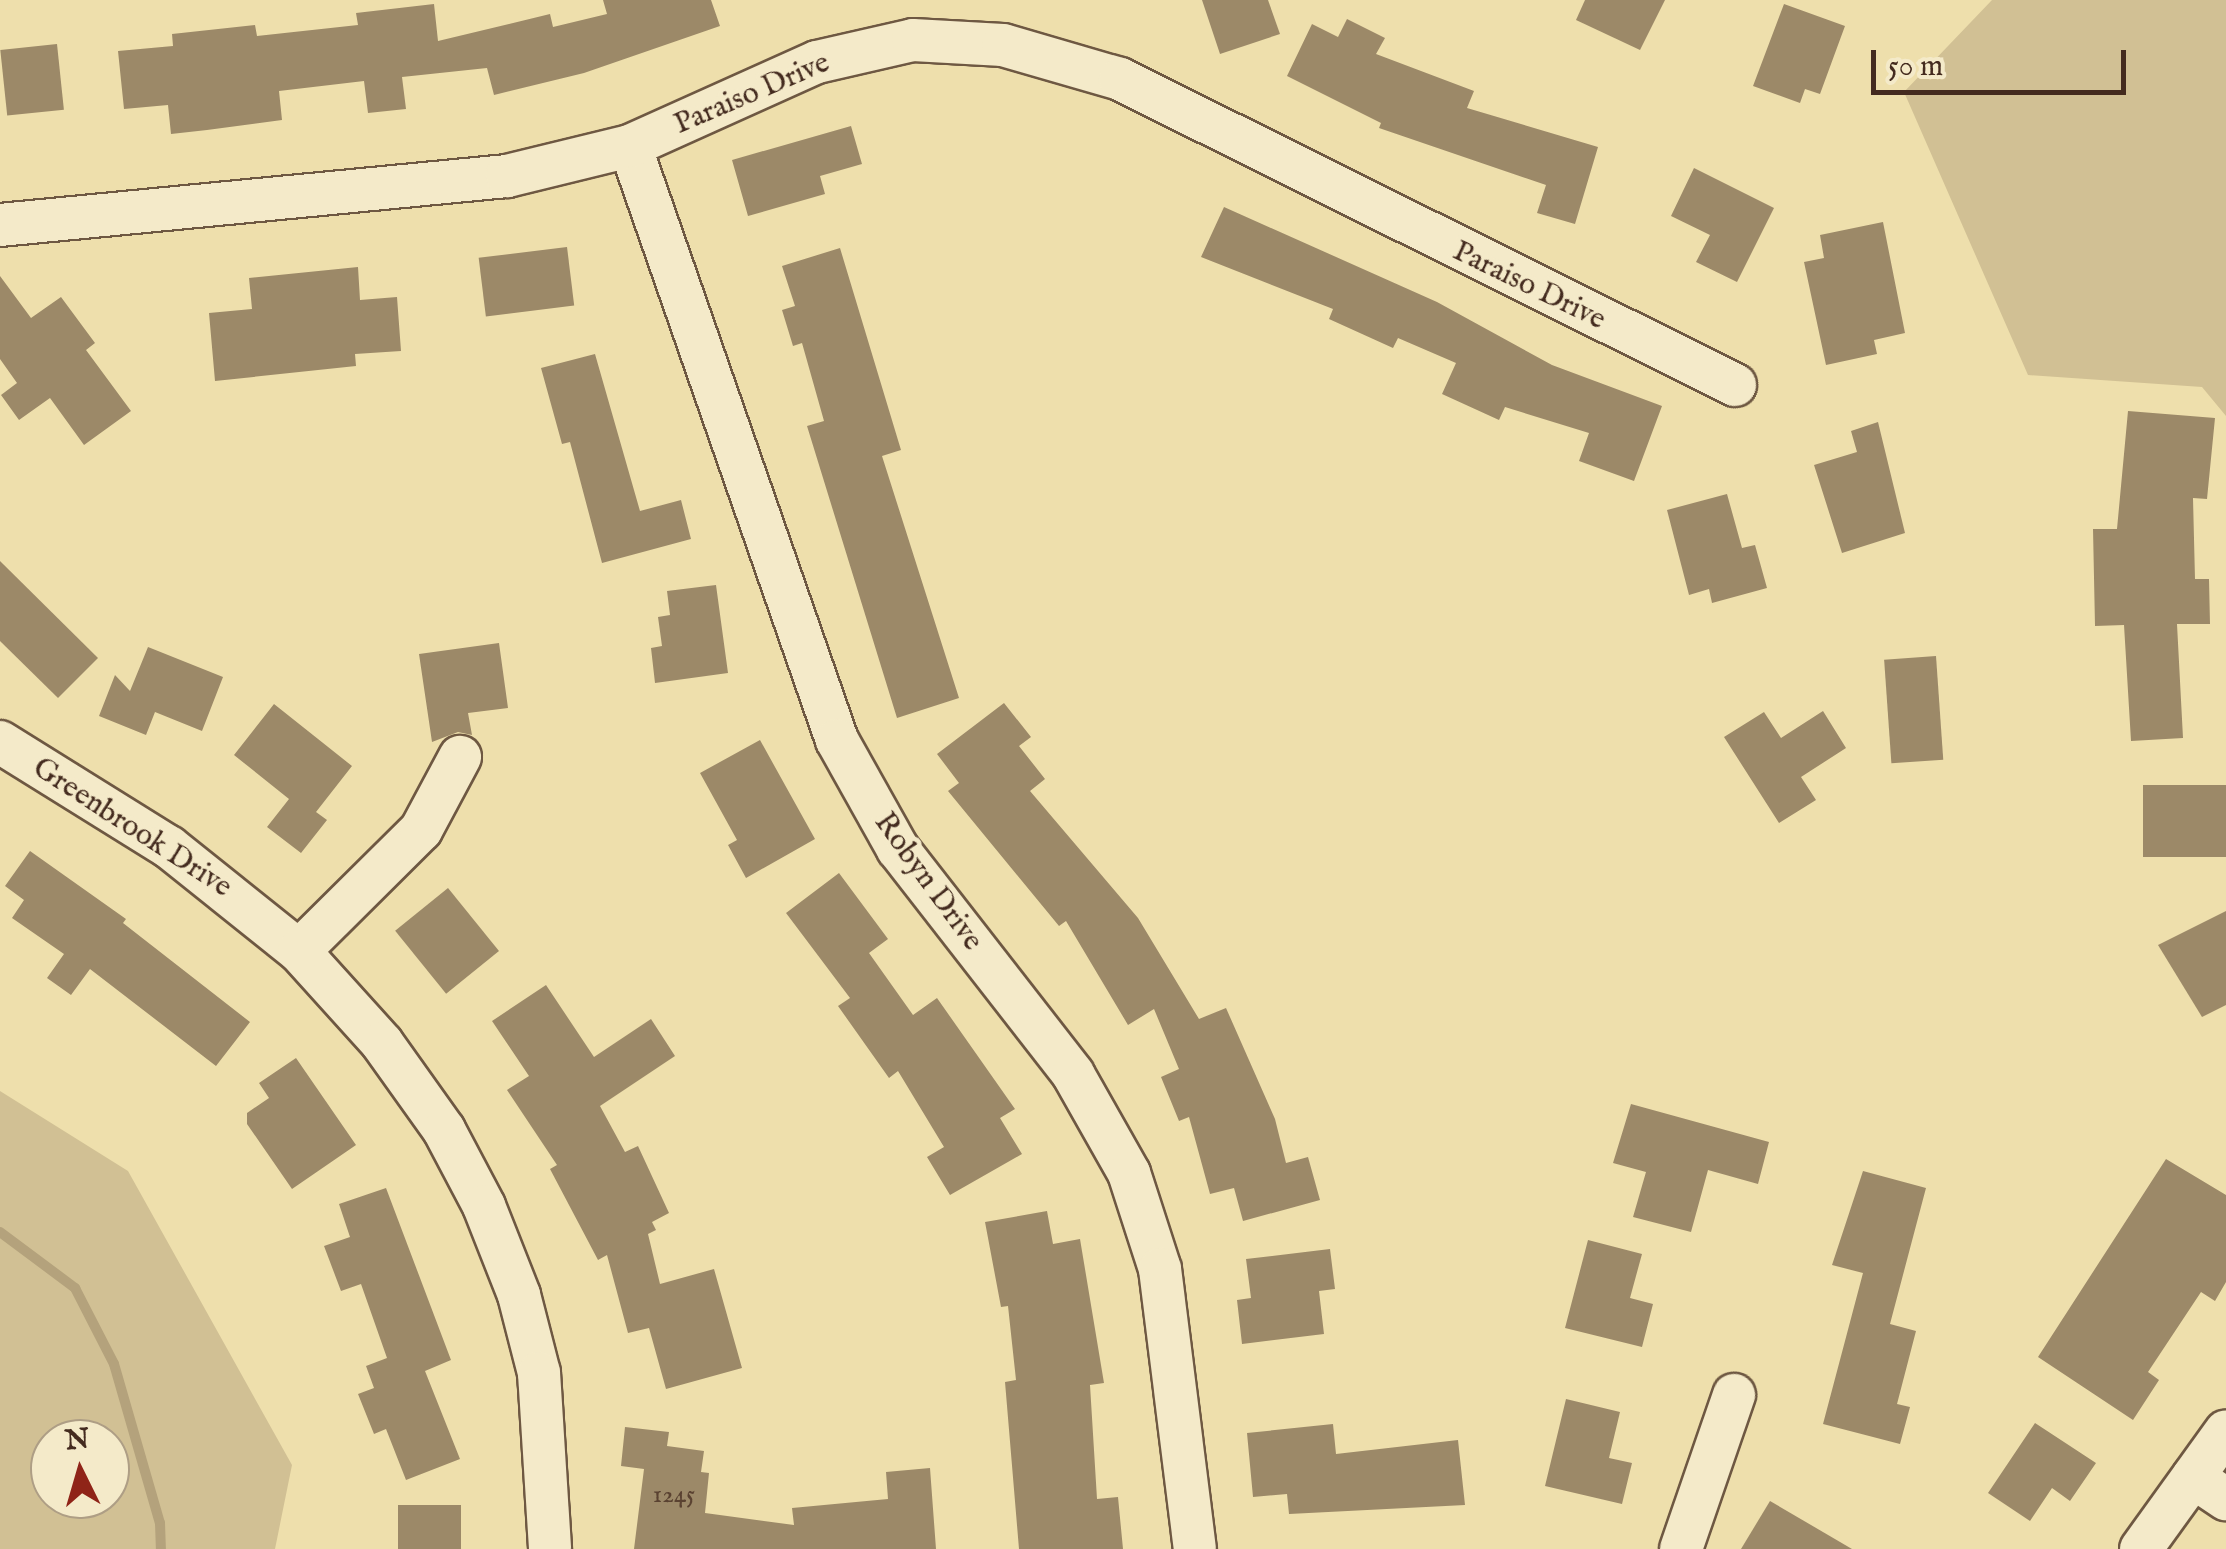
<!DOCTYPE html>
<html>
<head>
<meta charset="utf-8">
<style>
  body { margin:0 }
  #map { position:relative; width:2226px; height:1549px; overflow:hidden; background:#eedfac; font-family:"IM FELL English",serif }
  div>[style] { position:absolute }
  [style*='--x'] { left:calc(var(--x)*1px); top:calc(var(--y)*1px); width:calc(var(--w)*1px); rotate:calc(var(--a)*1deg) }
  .green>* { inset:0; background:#d1c094 }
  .stream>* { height:10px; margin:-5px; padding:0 5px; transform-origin:5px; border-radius:5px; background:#b4a27c }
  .building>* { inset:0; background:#9c8968; transform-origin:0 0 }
  .roads { filter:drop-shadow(2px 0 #6e5842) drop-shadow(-2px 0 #6e5842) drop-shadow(0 2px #6e5842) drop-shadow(0 -2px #6e5842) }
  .minor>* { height:42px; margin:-21px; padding:0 21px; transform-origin:21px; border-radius:21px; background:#f4eac9 }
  span { translate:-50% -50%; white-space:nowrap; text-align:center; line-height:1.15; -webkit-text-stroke:9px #f4eac9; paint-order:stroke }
  .number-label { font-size:25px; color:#5a4231 }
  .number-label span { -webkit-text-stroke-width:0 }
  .street-label { font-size:30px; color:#442b1f }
  .north { position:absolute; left:30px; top:1419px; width:100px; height:100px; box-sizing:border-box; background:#f4eac9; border:2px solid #ae9e85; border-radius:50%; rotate:355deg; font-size:28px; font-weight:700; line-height:40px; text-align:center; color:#442b1f }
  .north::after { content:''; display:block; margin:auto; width:35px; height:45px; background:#8f2418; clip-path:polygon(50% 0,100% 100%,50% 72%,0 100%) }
  .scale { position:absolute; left:1871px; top:50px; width:255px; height:45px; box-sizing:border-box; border:5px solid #442b1f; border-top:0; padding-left:12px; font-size:30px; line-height:35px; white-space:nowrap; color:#442b1f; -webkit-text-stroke:8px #f4eac9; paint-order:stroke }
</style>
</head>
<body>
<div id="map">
  <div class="green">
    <div style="clip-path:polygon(1992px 0,2226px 0,2226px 416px,2202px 387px,2028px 375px,1904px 92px)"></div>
    <div style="clip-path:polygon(evenodd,0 1091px,128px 1171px,292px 1465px,275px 1549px,0 1549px,0 1091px,50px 1439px,110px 1439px,110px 1499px,50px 1499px,50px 1439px)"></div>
  </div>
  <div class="stream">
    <div style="--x:0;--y:1232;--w:94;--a:36.7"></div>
    <div style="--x:75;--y:1288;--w:85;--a:62.8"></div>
    <div style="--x:114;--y:1364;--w:166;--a:73.9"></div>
    <div style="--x:160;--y:1523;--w:26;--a:88"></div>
  </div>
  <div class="building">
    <div style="clip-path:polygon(603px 0,711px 0,720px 26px,584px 73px,494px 95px,487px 68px,402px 77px,406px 109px,368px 113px,364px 81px,279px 91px,282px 120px,207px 130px,171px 134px,168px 105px,124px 109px,118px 51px,173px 46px,172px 34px,255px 25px,257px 36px,358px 25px,356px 13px,434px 4px,438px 41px,550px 14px,553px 27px,607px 14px)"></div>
    <div style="clip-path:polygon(1202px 0,1268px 0,1280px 34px,1220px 54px)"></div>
    <div style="clip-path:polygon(1585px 0,1665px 0,1640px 50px,1576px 20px)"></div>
    <div style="clip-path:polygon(1784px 4px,1845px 26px,1820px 94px,1805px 89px,1800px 103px,1753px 86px)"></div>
    <div style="clip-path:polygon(1347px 19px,1385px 38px,1376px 54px,1474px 91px,1467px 108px,1598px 147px,1575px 224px,1537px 213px,1546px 185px,1379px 128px,1381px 123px,1287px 76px,1312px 24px,1338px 37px)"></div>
    <div style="left:57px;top:44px;width:66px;height:57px;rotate:84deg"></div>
    <div style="clip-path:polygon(851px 126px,862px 164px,820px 176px,825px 194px,748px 216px,732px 160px)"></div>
    <div style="clip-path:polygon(1694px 168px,1774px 208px,1737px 282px,1696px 262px,1710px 235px,1671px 216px)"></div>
    <div style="clip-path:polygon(1224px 207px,1437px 302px,1552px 365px,1662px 406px,1634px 481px,1579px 461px,1589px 433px,1505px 407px,1499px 420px,1442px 394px,1456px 363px,1398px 338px,1393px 348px,1329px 319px,1333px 309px,1201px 257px)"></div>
    <div style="clip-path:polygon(1883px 222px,1905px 333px,1874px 340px,1877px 354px,1826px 365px,1804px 262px,1824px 258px,1820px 235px)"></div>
    <div style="left:567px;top:247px;width:59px;height:89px;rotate:83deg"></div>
    <div style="clip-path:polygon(840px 248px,901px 450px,882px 456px,959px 698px,897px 718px,807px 426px,824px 421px,802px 343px,793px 346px,782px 310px,795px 306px,782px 266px)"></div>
    <div style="clip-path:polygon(358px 267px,360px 300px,397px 297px,401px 351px,355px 354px,356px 366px,215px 381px,209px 313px,252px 309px,249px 278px)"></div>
    <div style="clip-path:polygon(0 276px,31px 318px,61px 297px,95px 343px,86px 350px,131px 411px,84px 445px,50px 398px,19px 420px,1px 395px,17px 383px,0 359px)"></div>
    <div style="clip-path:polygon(595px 354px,640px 511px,681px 500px,691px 539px,602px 563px,570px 442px,562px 444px,541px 368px)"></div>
    <div style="clip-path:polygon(2128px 411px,2215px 418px,2207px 499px,2193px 498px,2195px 579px,2209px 579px,2210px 624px,2177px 624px,2183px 738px,2131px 741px,2124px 625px,2095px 626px,2093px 529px,2117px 529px)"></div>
    <div style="clip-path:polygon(1878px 422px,1905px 533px,1842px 553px,1814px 465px,1857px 452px,1851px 431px)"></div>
    <div style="clip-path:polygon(1727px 494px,1742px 548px,1755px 545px,1767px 588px,1712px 603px,1709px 589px,1689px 595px,1667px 510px)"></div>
    <div style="clip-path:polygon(0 561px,98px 658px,58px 698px,0 641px)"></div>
    <div style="clip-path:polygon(716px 585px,728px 673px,655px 683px,651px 648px,662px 646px,658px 617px,670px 615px,667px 591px)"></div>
    <div style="clip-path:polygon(499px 643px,508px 708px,468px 713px,472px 735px,458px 732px,432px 742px,419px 654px)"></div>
    <div style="clip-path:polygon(148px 647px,223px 677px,202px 731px,155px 712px,146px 735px,99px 716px,115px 675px,130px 691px)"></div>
    <div style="left:1936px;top:656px;width:104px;height:52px;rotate:86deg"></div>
    <div style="clip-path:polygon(1004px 703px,1031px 737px,1019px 746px,1045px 779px,1030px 791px,1138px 918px,1199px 1019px,1226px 1008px,1275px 1119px,1286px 1163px,1308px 1157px,1320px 1200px,1243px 1221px,1234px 1188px,1210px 1194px,1189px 1117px,1179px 1121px,1161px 1077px,1179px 1069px,1154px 1009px,1128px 1025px,1066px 921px,1059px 926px,948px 791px,959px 783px,937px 754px)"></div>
    <div style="clip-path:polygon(274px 704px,352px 766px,316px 812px,327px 820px,301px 853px,267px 827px,289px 799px,234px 755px)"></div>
    <div style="clip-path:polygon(1823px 711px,1846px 748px,1801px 777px,1816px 800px,1779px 823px,1724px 737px,1764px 712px,1781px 738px)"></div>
    <div style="clip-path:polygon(760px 740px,815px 839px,746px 878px,728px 845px,737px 840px,700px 773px)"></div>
    <div style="left:2226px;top:785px;width:72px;height:83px;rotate:90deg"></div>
    <div style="clip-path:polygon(30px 851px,126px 919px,123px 923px,250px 1022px,216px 1066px,90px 969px,71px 995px,47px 978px,64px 954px,12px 918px,24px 900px,5px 886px)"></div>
    <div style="clip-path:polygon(839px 873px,888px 939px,869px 953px,913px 1015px,937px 998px,1015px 1109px,1000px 1118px,1022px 1154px,950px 1195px,927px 1157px,944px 1147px,898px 1071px,889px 1078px,838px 1006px,850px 998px,786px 913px)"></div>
    <div style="left:448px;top:888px;width:81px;height:68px;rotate:51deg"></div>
    <div style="clip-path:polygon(2226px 911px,2226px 1005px,2202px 1017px,2158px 945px)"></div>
    <div style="clip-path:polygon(546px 985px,594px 1057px,651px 1019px,675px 1056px,600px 1106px,625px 1152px,638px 1146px,669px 1213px,652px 1222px,656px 1230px,648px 1234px,660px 1284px,714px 1269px,742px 1368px,666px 1389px,649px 1328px,628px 1333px,607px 1255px,598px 1260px,550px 1169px,557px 1165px,507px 1090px,529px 1076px,492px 1021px)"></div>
    <div style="clip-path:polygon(296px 1058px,356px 1145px,292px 1189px,247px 1124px,247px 1113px,269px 1098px,259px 1083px)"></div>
    <div style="clip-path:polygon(1631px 1104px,1769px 1142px,1758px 1184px,1708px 1170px,1691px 1232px,1633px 1217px,1646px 1172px,1613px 1163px)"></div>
    <div style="clip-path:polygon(2166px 1159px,2226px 1195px,2226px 1282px,2215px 1301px,2201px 1292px,2148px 1372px,2159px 1380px,2133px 1420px,2038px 1357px)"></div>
    <div style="clip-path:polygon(1863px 1171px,1926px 1188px,1890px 1324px,1916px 1331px,1897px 1404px,1910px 1407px,1900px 1444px,1823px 1424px,1863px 1273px,1832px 1265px)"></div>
    <div style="clip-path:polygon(386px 1188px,451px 1360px,425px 1371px,460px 1459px,406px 1480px,386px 1429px,374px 1434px,358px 1394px,374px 1388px,366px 1366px,387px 1358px,361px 1284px,341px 1291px,324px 1246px,350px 1237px,339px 1204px)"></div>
    <div style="clip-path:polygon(1047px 1211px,1053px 1244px,1080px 1239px,1104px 1383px,1090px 1385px,1097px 1499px,1118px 1497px,1123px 1549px,1019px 1549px,1005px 1382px,1016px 1380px,1008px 1306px,1001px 1307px,985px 1222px)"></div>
    <div style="clip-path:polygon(1588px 1240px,1642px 1254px,1630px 1298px,1653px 1304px,1642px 1347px,1565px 1328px)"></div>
    <div style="clip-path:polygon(1330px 1249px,1335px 1289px,1319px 1291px,1324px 1334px,1242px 1344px,1237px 1300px,1251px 1298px,1246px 1259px)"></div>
    <div style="clip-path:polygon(1566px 1399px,1620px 1412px,1609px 1458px,1632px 1463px,1622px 1504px,1545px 1486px)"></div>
    <div style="clip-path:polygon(2035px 1423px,2096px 1463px,2070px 1501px,2052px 1488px,2030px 1521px,1988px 1493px)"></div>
    <div style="clip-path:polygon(1333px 1424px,1336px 1454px,1458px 1440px,1465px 1505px,1289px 1514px,1287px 1494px,1253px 1497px,1247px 1433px)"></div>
    <div style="clip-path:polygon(625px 1427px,669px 1432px,667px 1446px,704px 1451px,701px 1472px,709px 1473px,705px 1513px,794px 1525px,792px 1508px,888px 1499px,886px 1472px,930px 1468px,936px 1549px,634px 1549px,644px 1469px,621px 1466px)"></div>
    <div style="clip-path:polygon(1770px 1501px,1852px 1549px,1741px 1549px)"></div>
    <div style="left:461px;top:1505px;width:44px;height:63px;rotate:90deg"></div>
  </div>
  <div class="roads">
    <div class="minor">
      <div style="--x:630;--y:146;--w:629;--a:70.79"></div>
      <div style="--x:837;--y:740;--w:125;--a:60.8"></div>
      <div style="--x:898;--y:849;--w:285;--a:52.1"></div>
      <div style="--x:1073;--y:1074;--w:114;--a:60.5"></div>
      <div style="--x:1129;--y:1173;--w:101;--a:72.1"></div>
      <div style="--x:1160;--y:1269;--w:282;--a:82.9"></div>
      <div style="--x:0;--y:225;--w:509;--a:-5.52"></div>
      <div style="--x:507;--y:176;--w:127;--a:-13.7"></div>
      <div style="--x:630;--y:146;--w:205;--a:-24.2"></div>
      <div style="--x:817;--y:62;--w:98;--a:-12.9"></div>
      <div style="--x:913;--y:40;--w:90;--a:3.2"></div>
      <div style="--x:1003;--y:45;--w:122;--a:16.2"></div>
      <div style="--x:1120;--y:79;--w:687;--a:26.45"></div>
      <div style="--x:0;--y:742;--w:199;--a:31.9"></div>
      <div style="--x:169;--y:847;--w:166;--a:38.7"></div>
      <div style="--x:299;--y:951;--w:124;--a:47.9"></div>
      <div style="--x:382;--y:1043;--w:107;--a:54.5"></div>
      <div style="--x:444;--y:1130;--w:86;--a:62.2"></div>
      <div style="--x:484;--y:1206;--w:96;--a:68.5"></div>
      <div style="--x:519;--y:1295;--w:81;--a:75.6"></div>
      <div style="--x:539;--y:1373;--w:176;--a:86.4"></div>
      <div style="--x:299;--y:951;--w:172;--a:-44.8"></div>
      <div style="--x:421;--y:830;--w:83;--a:-61.9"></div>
      <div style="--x:2193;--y:1477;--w:40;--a:34"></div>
      <div style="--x:1681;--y:1549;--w:163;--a:-71"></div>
      <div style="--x:2141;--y:1549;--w:145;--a:-54.2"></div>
    </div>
  </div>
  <div class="number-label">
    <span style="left:674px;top:1495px">1245</span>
  </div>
  <div class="street-label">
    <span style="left:752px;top:94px;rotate:-23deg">Paraiso Drive</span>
    <span style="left:1529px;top:286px;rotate:26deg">Paraiso Drive</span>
    <span style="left:132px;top:828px;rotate:33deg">Greenbrook Drive</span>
    <span style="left:928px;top:882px;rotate:54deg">Robyn Drive</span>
  </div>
  <div class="north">N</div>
  <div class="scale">50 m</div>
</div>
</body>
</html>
